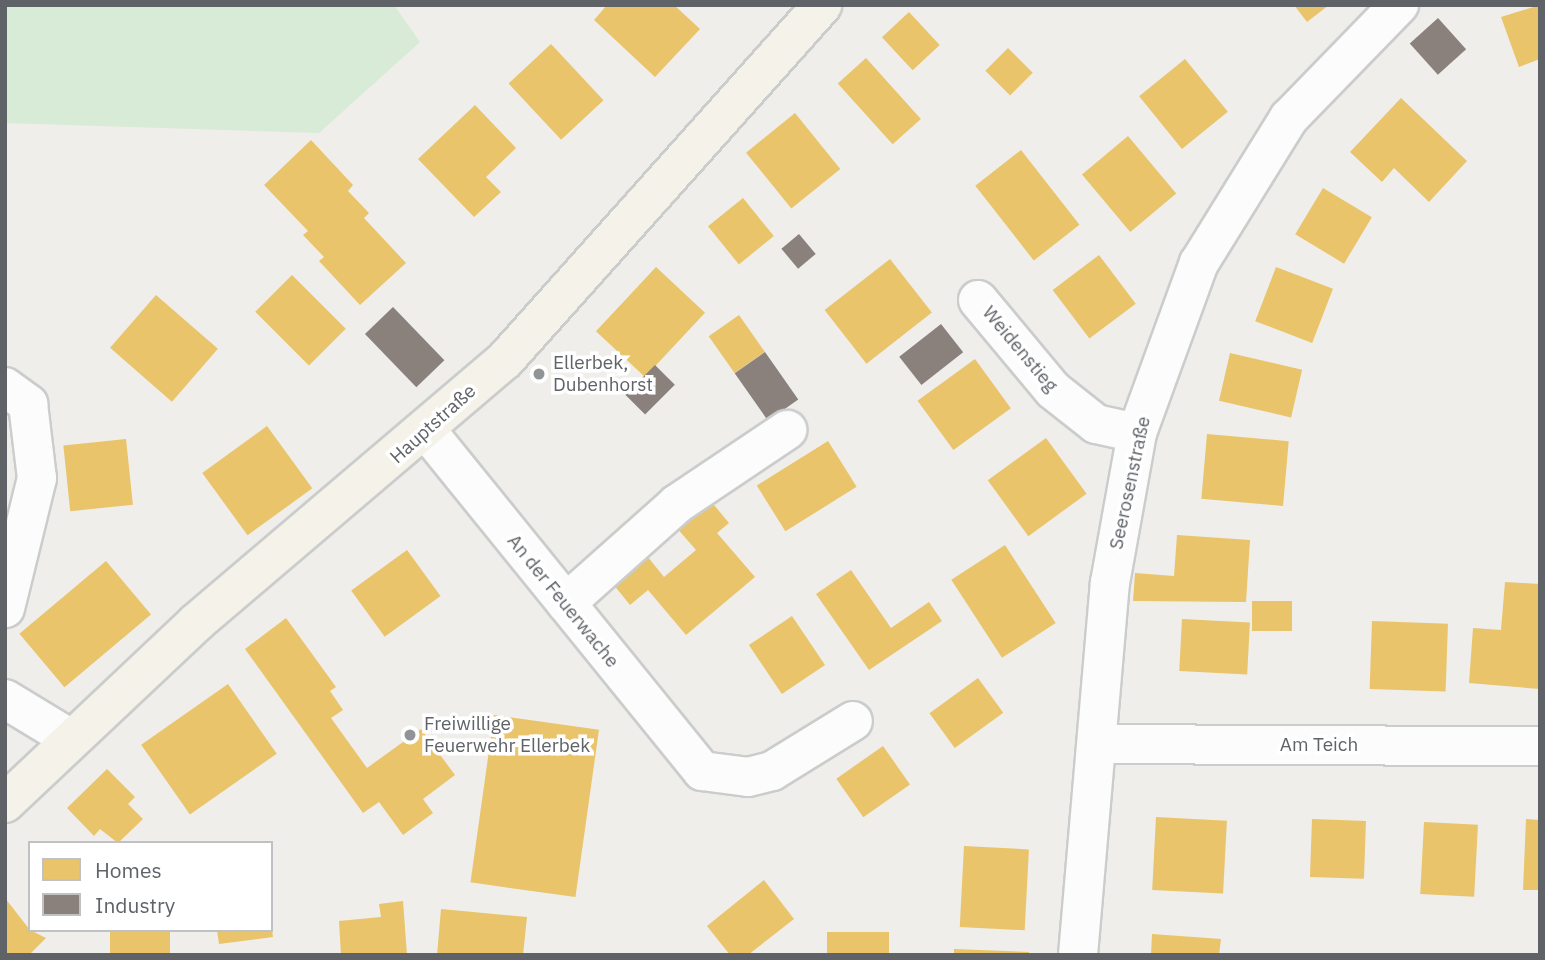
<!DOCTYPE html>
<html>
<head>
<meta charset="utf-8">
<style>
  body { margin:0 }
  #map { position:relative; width:1545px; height:960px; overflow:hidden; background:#efeeea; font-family:"IBM Plex Sans",sans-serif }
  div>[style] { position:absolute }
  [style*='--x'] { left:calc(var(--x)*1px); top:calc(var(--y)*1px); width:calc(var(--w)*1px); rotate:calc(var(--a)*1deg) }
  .green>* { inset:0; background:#d8ebd6 }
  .homes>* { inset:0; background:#e9c46a; transform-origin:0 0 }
  .industry>* { inset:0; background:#8a817c; transform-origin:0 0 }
  .roads { filter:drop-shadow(2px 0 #cbcccc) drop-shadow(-2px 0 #cbcccc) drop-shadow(0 2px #cbcccc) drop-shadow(0 -2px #cbcccc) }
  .minor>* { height:38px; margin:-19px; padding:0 19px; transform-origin:19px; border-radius:19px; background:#fdfcfc }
  .major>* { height:38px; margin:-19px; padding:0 19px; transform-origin:19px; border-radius:19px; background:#f4f2e9 }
  .dots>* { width:19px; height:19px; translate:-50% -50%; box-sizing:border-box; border:4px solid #fff; border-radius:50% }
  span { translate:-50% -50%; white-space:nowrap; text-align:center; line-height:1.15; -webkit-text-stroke:7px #fff; paint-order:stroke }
  .street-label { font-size:19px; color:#5f6368 }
  .poi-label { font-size:19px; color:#5f6368 }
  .left { translate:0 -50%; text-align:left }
  .frame { position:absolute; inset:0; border:7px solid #5f6368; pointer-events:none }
  .legend { position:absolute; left:28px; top:841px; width:245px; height:91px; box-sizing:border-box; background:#fff; border:2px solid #bfc1c3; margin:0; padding:9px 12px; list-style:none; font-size:21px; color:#5f6368 }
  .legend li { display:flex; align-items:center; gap:14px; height:35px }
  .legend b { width:35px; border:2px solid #bfc1c3 }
</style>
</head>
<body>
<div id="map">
  <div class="green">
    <div style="clip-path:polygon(5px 5px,394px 5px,420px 42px,319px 133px,5px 123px)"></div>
  </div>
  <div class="homes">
    <div style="clip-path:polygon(607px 5px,674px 5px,700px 29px,655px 77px,594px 20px)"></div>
    <div style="clip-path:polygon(1294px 5px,1329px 5px,1307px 22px)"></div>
    <div style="clip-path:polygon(1540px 5px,1540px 59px,1519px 67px,1501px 17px)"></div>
    <div style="left:909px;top:12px;width:45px;height:37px;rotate:47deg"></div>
    <div style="left:551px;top:44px;width:77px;height:58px;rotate:47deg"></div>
    <div style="left:1008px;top:48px;width:35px;height:32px;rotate:45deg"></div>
    <div style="left:866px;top:58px;width:82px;height:38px;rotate:48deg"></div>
    <div style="left:1185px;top:59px;width:68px;height:59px;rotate:51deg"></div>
    <div style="clip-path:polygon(1401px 98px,1467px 161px,1429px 202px,1394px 168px,1382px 182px,1350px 152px)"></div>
    <div style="clip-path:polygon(475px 105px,516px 148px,486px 177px,501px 192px,474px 217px,418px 159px)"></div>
    <div style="left:795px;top:113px;width:72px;height:63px;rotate:51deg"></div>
    <div style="left:1128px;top:136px;width:75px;height:60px;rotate:50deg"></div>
    <div style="clip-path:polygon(311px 140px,353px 185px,348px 191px,369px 213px,364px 218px,406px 263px,360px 305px,319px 261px,324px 257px,303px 235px,308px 231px,264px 185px)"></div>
    <div style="left:1021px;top:150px;width:95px;height:58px;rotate:52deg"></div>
    <div style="left:1323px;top:188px;width:57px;height:54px;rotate:31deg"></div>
    <div style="left:743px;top:198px;width:49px;height:45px;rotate:51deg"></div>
    <div style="left:1099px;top:255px;width:61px;height:58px;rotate:53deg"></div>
    <div style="left:890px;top:259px;width:68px;height:83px;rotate:52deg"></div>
    <div style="left:656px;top:267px;width:67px;height:88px;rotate:43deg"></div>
    <div style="left:1276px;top:267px;width:61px;height:58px;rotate:21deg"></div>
    <div style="left:292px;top:275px;width:76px;height:52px;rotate:45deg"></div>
    <div style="left:156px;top:295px;width:82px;height:70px;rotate:41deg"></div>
    <div style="left:739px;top:315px;width:45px;height:37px;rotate:55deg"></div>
    <div style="left:1230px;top:353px;width:74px;height:49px;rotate:13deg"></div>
    <div style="left:975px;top:359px;width:61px;height:71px;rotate:54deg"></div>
    <div style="left:267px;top:426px;width:77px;height:80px;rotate:54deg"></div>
    <div style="left:1207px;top:434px;width:82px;height:65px;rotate:5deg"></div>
    <div style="left:1046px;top:438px;width:69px;height:72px;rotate:54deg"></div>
    <div style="left:126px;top:439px;width:66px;height:63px;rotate:84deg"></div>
    <div style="left:828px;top:441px;width:54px;height:84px;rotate:58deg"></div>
    <div style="clip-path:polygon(709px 499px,729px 523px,717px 533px,755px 577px,686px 635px,648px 590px,630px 605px,609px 579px,643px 551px,664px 577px,696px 550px,675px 526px)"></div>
    <div style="clip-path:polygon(1177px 535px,1250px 540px,1246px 602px,1133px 601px,1135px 573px,1174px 576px)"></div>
    <div style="left:1005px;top:545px;width:93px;height:64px;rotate:57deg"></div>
    <div style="left:407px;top:550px;width:57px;height:69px;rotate:54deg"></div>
    <div style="left:106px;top:561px;width:70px;height:113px;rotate:50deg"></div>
    <div style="clip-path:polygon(851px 570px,891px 628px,929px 602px,942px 621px,869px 670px,816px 594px)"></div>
    <div style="clip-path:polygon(1505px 582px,1540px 584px,1540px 689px,1469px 683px,1473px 628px,1501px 630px)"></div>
    <div style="left:1252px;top:601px;width:40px;height:30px"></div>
    <div style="left:792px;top:616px;width:59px;height:52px;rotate:56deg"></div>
    <div style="clip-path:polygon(286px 618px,336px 687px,330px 691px,343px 710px,331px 718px,367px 768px,421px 729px,455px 775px,423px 799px,433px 813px,403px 835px,379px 802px,363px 813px,245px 649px)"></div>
    <div style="left:1182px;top:619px;width:68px;height:52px;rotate:3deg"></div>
    <div style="left:1372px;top:621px;width:76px;height:68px;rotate:2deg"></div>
    <div style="left:978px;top:678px;width:43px;height:60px;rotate:54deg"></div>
    <div style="left:228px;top:684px;width:85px;height:106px;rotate:55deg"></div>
    <div style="left:494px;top:715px;width:106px;height:169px;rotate:8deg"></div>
    <div style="left:883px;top:746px;width:47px;height:57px;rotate:55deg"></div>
    <div style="clip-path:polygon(107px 769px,135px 797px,128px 804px,143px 819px,118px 843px,100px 829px,94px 836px,67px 808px)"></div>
    <div style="left:1156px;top:817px;width:71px;height:73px;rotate:3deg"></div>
    <div style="left:1312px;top:819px;width:54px;height:58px;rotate:2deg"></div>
    <div style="clip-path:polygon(1526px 819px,1540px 820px,1540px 890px,1523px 890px)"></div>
    <div style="left:1424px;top:822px;width:54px;height:72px;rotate:3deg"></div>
    <div style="left:964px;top:846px;width:65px;height:81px;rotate:3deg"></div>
    <div style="clip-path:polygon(764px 880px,794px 919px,748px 955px,730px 955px,707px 926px)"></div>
    <div style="clip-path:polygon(5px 898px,30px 930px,46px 938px,29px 955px,5px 955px)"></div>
    <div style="clip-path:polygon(403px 901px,407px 955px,341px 955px,339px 921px,381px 917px,379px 904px)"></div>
    <div style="clip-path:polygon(441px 909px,527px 917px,523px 955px,437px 955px)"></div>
    <div style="left:110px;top:930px;width:60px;height:25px"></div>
    <div style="clip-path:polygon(217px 930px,272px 930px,273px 937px,219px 944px)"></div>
    <div style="left:889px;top:932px;width:23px;height:62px;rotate:90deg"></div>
    <div style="clip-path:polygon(1152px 934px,1221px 939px,1219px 955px,1151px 955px)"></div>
    <div style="clip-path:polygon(954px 949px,1029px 952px,1029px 955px,954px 955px)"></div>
  </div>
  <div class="industry">
    <div style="left:1438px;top:18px;width:42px;height:38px;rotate:48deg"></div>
    <div style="left:799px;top:234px;width:26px;height:23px;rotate:50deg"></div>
    <div style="left:393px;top:307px;width:74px;height:39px;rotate:46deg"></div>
    <div style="left:941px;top:324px;width:36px;height:53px;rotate:52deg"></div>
    <div style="left:765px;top:352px;width:58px;height:37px;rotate:55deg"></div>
    <div style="left:655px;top:365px;width:28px;height:42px;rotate:45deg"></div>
  </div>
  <div class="roads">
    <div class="minor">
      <div style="--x:978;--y:300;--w:117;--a:50.2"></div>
      <div style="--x:1053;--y:390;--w:55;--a:38.3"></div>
      <div style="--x:1096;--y:424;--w:42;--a:12.4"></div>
      <div style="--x:5;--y:387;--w:29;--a:36"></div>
      <div style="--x:28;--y:404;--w:75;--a:83.1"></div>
      <div style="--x:37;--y:478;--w:134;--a:103.8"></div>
      <div style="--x:426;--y:430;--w:439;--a:51"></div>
      <div style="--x:702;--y:771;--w:46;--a:7.4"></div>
      <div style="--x:748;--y:777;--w:25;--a:-14"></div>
      <div style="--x:772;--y:771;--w:95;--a:-31.7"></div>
      <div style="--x:566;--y:603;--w:149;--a:-41.7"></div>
      <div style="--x:677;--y:504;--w:133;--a:-33.9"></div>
      <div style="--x:5;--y:699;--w:77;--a:31.2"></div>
      <div style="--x:1098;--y:744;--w:442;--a:0.3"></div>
      <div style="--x:1078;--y:955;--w:373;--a:-85.1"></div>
      <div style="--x:1110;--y:583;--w:152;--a:-79.8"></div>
      <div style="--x:1137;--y:433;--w:181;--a:-70"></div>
      <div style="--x:1199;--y:263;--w:171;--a:-58.2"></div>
      <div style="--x:1289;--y:118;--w:158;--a:-45.8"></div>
    </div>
    <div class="major">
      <div style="--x:5;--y:803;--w:264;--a:-43.3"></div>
      <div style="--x:197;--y:622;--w:404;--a:-40.4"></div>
      <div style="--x:505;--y:360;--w:476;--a:-48.2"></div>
    </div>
  </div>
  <div class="dots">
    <div style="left:539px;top:374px;background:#919496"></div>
    <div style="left:410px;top:735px;background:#919496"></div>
  </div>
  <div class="street-label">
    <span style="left:1020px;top:349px;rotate:50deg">Weidenstieg</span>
    <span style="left:433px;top:424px;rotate:-42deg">Hauptstraße</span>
    <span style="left:1130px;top:483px;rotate:-78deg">Seerosenstraße</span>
    <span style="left:563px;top:601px;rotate:51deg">An der Feuerwache</span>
    <span style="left:1319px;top:745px">Am Teich</span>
  </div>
  <div class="poi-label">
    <span class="left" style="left:553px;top:374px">Ellerbek,<br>Dubenhorst</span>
    <span class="left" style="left:424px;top:735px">Freiwillige<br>Feuerwehr Ellerbek</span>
  </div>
  <div class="frame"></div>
  <ul class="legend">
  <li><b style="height:19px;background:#e9c46a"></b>Homes</li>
  <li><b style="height:19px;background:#8a817c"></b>Industry</li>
  </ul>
</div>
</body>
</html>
